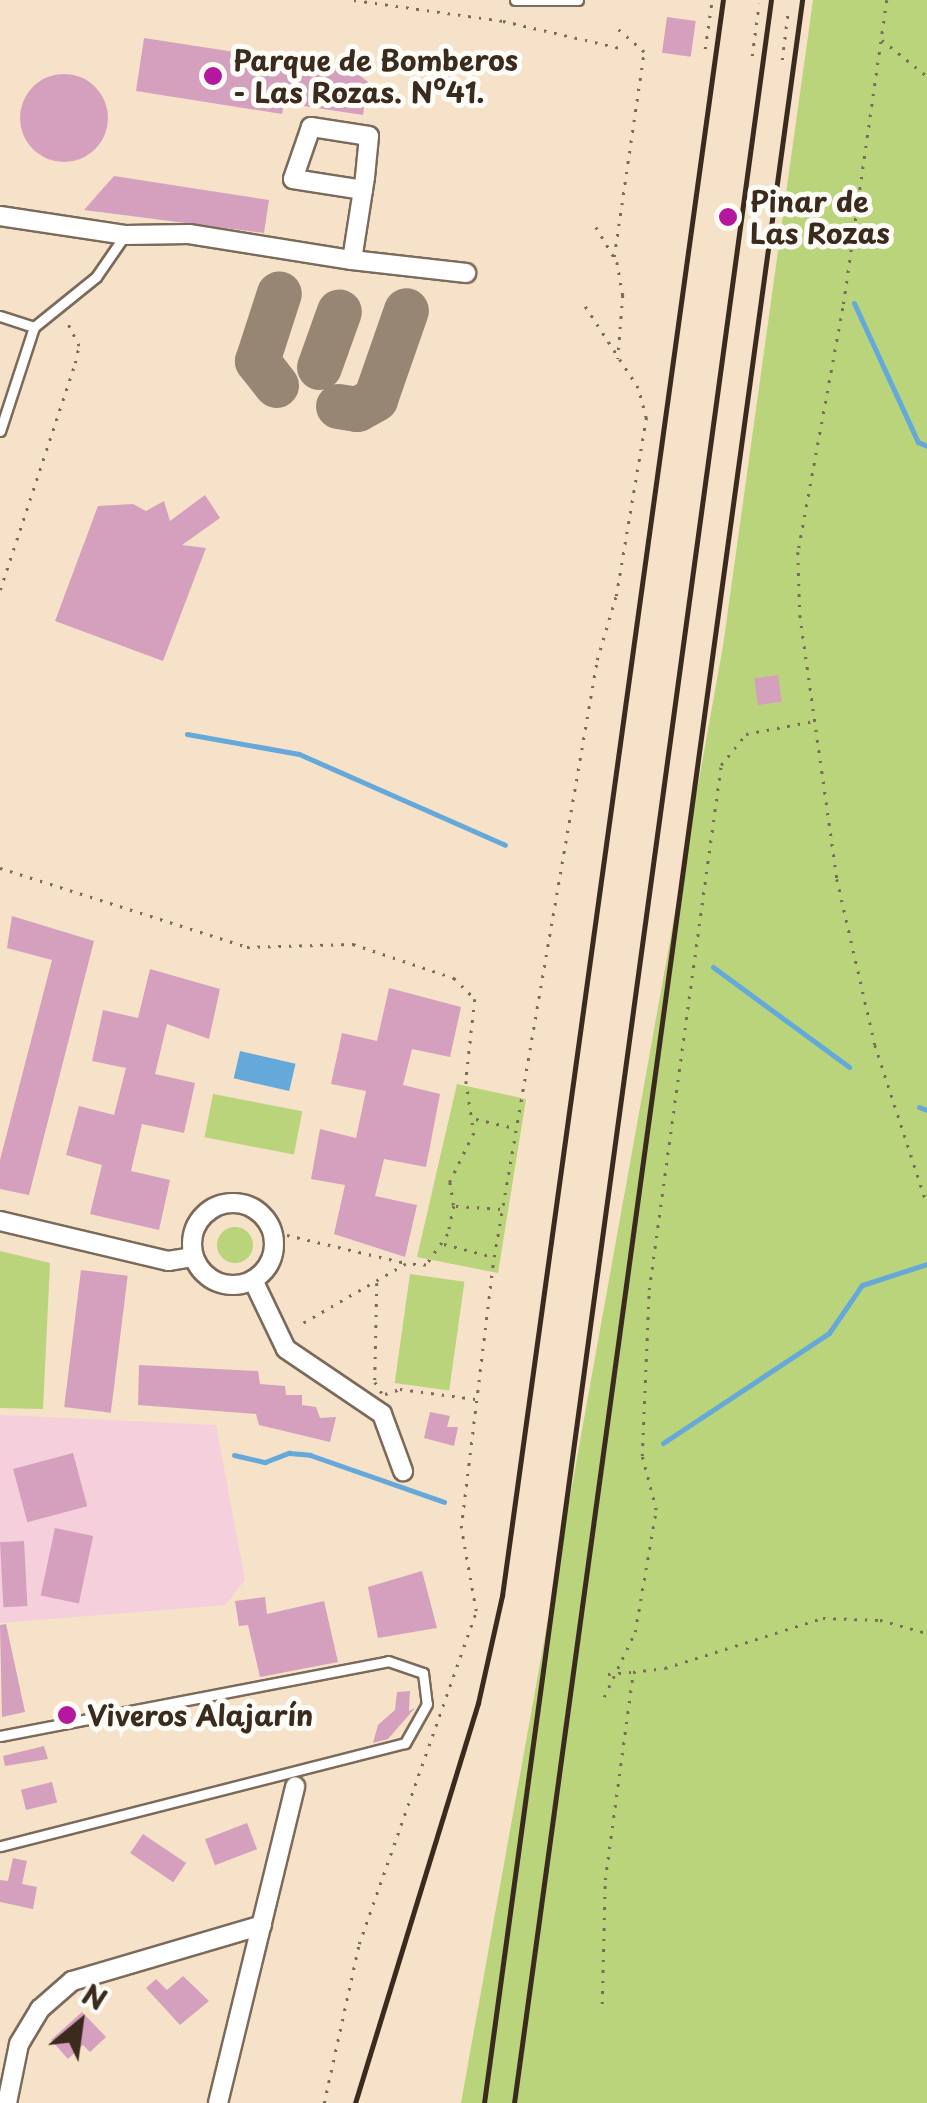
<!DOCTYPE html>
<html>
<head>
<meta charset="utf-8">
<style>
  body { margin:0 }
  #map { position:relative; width:927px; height:2103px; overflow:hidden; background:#f5e2c9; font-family:"Playpen Sans",sans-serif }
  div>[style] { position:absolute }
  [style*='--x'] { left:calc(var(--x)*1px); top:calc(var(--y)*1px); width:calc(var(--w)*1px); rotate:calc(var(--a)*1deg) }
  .built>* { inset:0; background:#f5cfdb }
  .green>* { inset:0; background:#b9d47a; transform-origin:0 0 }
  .round { border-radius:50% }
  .water>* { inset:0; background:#65a9da; transform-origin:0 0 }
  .stream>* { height:5px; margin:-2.5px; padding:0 2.5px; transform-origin:2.5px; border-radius:2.5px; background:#65a9da }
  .taxiway>* { height:45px; margin:-22.5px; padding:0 22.5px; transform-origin:22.5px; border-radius:22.5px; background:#988674 }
  .building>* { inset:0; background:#d4a0bd; transform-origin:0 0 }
  .path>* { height:2.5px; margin-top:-1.25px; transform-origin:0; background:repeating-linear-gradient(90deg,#7c6a5a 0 2.5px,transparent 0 10.5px) }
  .roads { filter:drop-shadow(2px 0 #7c6a5a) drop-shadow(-2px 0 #7c6a5a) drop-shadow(0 2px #7c6a5a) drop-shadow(0 -2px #7c6a5a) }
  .lane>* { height:9px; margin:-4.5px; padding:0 4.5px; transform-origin:4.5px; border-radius:4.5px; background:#fff }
  .street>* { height:18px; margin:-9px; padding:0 9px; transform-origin:9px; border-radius:9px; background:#fff }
  .street>.ring { margin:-9px; padding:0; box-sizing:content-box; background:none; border:18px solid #fff; border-radius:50% }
  .rail>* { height:5px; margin:-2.5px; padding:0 2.5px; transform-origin:2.5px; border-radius:2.5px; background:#3b2a1e }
  .dots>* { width:28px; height:28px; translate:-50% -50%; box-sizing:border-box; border:5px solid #fdfcf7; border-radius:50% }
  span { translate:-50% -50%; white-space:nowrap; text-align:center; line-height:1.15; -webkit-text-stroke:10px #fdfcf7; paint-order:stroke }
  .poi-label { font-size:28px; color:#3b2a1e; font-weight:700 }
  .left { translate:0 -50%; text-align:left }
  .north { position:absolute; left:30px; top:1973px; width:100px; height:100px; -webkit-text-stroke:8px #fdfcf7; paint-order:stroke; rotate:29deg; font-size:28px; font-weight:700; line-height:40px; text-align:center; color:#3b2a1e }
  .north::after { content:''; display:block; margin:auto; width:35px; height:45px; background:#3b2a1e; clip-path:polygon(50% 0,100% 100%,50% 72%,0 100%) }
</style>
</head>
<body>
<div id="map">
  <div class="built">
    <div style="clip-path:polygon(0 1415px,216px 1425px,245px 1580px,225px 1605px,0 1623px)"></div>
  </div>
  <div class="green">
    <div style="clip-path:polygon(813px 0,927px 0,927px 2103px,461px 2103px,723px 646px)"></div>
    <div style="clip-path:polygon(457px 1084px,526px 1099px,498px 1273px,417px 1257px)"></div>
    <div style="left:213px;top:1094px;width:91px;height:44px;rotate:11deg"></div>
    <div class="round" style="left:217px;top:1227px;width:36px;height:36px"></div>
    <div style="clip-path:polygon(0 1251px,50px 1263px,43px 1409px,0 1408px)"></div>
    <div style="left:410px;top:1274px;width:55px;height:110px;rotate:8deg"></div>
  </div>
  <div class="water">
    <div style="left:240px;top:1051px;width:57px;height:28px;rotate:13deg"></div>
  </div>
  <div class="stream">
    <div style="--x:854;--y:303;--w:153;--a:65.3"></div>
    <div style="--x:918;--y:442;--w:10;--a:24"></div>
    <div style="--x:187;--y:734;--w:114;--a:10.1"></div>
    <div style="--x:299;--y:754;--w:225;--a:23.8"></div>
    <div style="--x:713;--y:967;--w:169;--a:36.3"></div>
    <div style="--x:919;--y:1107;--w:9;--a:21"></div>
    <div style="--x:663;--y:1443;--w:199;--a:-33.5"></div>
    <div style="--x:829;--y:1333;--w:58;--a:-55.5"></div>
    <div style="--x:862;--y:1285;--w:68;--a:-17.9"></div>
    <div style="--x:234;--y:1455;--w:32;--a:13"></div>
    <div style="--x:265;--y:1462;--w:26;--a:-21"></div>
    <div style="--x:289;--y:1453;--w:21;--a:5"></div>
    <div style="--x:310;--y:1455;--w:142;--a:19.3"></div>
  </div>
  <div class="taxiway">
    <div style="--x:319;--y:367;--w:59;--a:-70.3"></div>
    <div style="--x:276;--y:385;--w:31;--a:-128"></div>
    <div style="--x:257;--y:361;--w:71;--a:-72.1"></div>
    <div style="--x:338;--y:406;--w:19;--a:9"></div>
    <div style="--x:357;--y:409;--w:21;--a:-29"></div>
    <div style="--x:375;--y:399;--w:94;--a:-70.8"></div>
  </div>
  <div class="building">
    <div style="left:667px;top:17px;width:29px;height:36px;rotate:8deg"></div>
    <div style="clip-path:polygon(144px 38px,353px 70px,368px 82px,363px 115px,284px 103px,282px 114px,136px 91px)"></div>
    <div class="round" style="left:20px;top:74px;width:88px;height:88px"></div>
    <div style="clip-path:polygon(114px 176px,269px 200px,264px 233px,84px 210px)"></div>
    <div style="clip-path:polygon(205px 495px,220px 518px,182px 545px,206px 548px,163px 661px,55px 621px,98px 506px,133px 504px,146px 511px,164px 501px,170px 521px)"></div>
    <div style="left:778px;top:675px;width:27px;height:24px;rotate:82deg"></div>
    <div style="clip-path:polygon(12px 916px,94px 941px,29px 1195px,0 1189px,0 1160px,52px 960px,7px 948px)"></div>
    <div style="clip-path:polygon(150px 969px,220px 989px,209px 1039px,167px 1024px,155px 1074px,195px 1083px,184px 1133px,142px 1124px,131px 1171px,170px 1180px,159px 1230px,90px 1214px,102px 1165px,66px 1155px,79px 1106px,114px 1115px,126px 1068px,92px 1061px,103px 1010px,138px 1018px)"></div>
    <div style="clip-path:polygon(389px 988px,461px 1007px,450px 1057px,412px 1049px,403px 1085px,440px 1094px,426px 1167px,384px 1159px,375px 1196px,417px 1205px,405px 1257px,334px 1234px,345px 1185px,311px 1179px,320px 1129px,356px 1138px,366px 1091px,331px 1084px,342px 1033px,377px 1041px)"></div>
    <div style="left:81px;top:1270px;width:47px;height:138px;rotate:7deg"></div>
    <div style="clip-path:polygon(139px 1365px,258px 1371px,260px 1384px,285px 1386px,286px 1395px,302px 1395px,302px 1405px,316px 1407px,320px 1418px,336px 1417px,330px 1442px,259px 1425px,256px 1414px,138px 1405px)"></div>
    <div style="clip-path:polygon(430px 1412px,450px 1416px,447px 1427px,458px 1427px,454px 1446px,424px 1438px)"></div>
    <div style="left:73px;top:1453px;width:55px;height:62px;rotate:75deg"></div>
    <div style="left:55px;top:1528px;width:39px;height:69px;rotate:12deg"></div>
    <div style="left:24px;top:1541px;width:65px;height:24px;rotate:87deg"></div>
    <div style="clip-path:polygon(422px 1571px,437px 1628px,378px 1638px,368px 1587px)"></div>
    <div style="clip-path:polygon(265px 1597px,267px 1614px,324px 1601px,338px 1662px,260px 1677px,248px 1625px,239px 1626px,235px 1601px)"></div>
    <div style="clip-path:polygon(6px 1624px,25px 1712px,2px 1717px,0 1625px)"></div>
    <div style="clip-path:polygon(410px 1691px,409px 1711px,415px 1708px,388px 1739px,373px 1743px,378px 1725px,395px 1710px,397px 1692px)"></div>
    <div style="clip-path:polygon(44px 1746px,48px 1759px,5px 1766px,3px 1756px)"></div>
    <div style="left:52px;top:1782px;width:21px;height:32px;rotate:76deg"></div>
    <div style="left:247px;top:1823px;width:28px;height:45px;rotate:69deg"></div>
    <div style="left:143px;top:1834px;width:52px;height:23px;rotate:34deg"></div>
    <div style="clip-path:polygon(13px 1858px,27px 1861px,22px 1884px,37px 1887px,33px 1909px,0 1902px,0 1880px,8px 1881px)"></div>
    <div style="clip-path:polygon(183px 1976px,209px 2001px,180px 2025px,146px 1988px,156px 1979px,167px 1990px)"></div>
    <div style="clip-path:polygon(82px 2012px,106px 2037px,90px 2052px,83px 2045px,68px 2059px,51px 2040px)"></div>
  </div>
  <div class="path">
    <div style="--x:354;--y:0;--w:150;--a:8"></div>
    <div style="--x:503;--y:21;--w:124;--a:13"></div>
    <div style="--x:887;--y:0;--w:311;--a:98.1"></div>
    <div style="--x:843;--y:308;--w:248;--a:100.4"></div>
    <div style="--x:798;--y:552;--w:63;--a:88.2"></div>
    <div style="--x:800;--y:615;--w:267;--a:82"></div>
    <div style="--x:837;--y:879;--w:170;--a:77.1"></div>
    <div style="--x:875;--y:1045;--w:167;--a:71.9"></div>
    <div style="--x:882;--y:40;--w:58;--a:38.7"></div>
    <div style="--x:705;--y:49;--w:49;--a:-81.9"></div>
    <div style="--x:752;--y:56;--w:53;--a:-82.5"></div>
    <div style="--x:782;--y:60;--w:49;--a:-83"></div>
    <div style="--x:596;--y:227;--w:41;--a:59"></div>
    <div style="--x:617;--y:262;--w:34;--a:80"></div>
    <div style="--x:623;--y:295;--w:64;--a:94.5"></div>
    <div style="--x:614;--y:257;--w:207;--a:-81.7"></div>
    <div style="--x:644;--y:52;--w:35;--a:-139"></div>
    <div style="--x:0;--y:590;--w:239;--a:-71.7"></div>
    <div style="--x:75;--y:363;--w:17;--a:-77"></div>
    <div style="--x:79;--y:346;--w:30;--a:-117"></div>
    <div style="--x:0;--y:868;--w:259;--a:17.7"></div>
    <div style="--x:247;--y:947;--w:106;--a:-1.6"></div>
    <div style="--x:353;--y:944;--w:107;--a:18.6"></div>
    <div style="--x:454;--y:978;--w:30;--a:45"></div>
    <div style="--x:475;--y:999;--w:82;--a:96.3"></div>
    <div style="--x:466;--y:1081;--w:53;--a:81.3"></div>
    <div style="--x:474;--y:1133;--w:55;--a:116.1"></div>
    <div style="--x:450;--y:1182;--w:24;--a:81"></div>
    <div style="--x:454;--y:1206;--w:29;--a:102"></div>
    <div style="--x:448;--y:1234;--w:38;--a:125"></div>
    <div style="--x:426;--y:1265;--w:20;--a:-177"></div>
    <div style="--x:406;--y:1264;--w:126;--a:150"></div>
    <div style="--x:476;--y:1119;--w:40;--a:13"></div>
    <div style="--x:456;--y:1206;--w:46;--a:3.7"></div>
    <div style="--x:444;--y:1244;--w:52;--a:14.6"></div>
    <div style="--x:274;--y:1247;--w:18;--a:-43"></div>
    <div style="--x:287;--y:1235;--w:121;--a:13.3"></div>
    <div style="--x:377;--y:1283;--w:99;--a:91.2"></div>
    <div style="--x:375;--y:1382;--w:13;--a:58"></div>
    <div style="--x:385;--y:1394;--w:16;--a:-18"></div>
    <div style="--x:400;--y:1389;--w:76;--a:7.6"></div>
    <div style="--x:608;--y:1674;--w:23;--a:-5"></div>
    <div style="--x:604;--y:1697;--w:72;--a:-64.5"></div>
    <div style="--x:635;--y:1632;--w:124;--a:-80.2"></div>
    <div style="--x:656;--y:1510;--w:56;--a:-104.5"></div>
    <div style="--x:642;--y:1456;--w:166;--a:-87.6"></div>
    <div style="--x:649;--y:1290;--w:530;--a:-82.19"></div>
    <div style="--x:721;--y:765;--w:40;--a:-51"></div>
    <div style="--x:746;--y:734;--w:69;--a:-10.8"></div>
    <div style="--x:602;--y:2004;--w:124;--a:-88.6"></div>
    <div style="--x:605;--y:1880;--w:210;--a:-82.3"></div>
    <div style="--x:633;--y:1672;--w:32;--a:-7"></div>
    <div style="--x:665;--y:1668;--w:166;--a:-17.6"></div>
    <div style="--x:823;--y:1618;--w:57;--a:2"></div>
    <div style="--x:880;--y:1620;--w:49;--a:15.5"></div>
    <div style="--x:324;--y:2103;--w:163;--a:-77.6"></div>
    <div style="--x:359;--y:1944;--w:353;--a:-70.6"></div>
    <div style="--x:476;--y:1611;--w:84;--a:-100.2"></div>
    <div style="--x:461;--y:1528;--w:273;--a:-83.1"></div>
    <div style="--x:494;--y:1257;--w:606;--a:-80.21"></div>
    <div style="--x:597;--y:660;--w:67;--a:-73.5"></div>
    <div style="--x:616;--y:596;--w:181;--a:-80.4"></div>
    <div style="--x:646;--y:418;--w:31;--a:-105"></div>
    <div style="--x:638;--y:388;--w:99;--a:-123"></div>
  </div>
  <div class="roads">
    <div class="lane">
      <div style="--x:515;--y:0;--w:63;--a:0"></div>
      <div style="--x:0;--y:316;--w:36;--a:18"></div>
      <div style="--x:34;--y:327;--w:80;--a:-38.9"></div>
      <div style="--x:96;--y:277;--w:51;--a:-55.4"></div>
      <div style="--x:0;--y:431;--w:109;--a:-71.9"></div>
      <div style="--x:0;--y:1736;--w:395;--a:-10.9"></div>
      <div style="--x:388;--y:1661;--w:37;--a:19"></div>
      <div style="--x:423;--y:1673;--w:31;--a:83"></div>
      <div style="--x:427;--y:1704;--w:45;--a:119.4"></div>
      <div style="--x:405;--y:1743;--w:418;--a:165.7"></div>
    </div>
    <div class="street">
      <div style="--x:0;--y:216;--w:126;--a:8.6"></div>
      <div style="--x:125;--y:235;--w:64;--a:-0.9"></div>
      <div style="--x:189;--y:234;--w:165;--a:9.1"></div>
      <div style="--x:352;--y:260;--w:84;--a:-81.1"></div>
      <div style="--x:365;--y:177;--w:41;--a:-84.4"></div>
      <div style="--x:369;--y:136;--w:59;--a:-171.2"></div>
      <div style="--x:311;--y:127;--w:55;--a:109.1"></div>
      <div style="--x:293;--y:179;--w:71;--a:8.9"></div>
      <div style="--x:352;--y:260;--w:115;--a:6.5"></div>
      <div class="ring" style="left:192px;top:1203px;width:64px;height:64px"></div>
      <div style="--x:0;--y:1221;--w:173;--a:13.4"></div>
      <div style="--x:168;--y:1261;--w:26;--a:-9"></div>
      <div style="--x:253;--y:1280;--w:76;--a:64.4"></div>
      <div style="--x:286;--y:1349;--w:116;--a:34.1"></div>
      <div style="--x:382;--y:1414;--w:61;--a:69.8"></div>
      <div style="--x:7;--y:2103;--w:60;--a:-78.5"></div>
      <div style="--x:19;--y:2044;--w:41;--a:-59"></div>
      <div style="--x:40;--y:2009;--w:43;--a:-41.2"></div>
      <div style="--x:72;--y:1981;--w:198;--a:-16.4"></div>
      <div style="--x:218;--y:2103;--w:326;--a:-76.3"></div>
    </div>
  </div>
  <div class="rail">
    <div style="--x:355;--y:2103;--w:418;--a:-72.9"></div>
    <div style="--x:478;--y:1703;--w:110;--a:-77.4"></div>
    <div style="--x:502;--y:1596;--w:1611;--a:-82.12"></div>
    <div style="--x:484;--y:2103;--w:2122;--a:-82.23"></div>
    <div style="--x:514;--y:2103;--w:2123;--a:-82.2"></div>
  </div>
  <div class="dots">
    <div style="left:213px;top:76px;background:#b5179e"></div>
    <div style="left:728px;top:217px;background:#b5179e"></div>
    <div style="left:67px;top:1715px;background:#b5179e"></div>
  </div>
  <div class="poi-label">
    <span class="left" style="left:233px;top:76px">Parque de Bomberos<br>- Las Rozas. Nº41.</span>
    <span class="left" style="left:750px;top:217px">Pinar de<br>Las Rozas</span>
    <span class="left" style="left:87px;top:1715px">Viveros Alajarín</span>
  </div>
  <div class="north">N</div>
</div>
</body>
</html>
